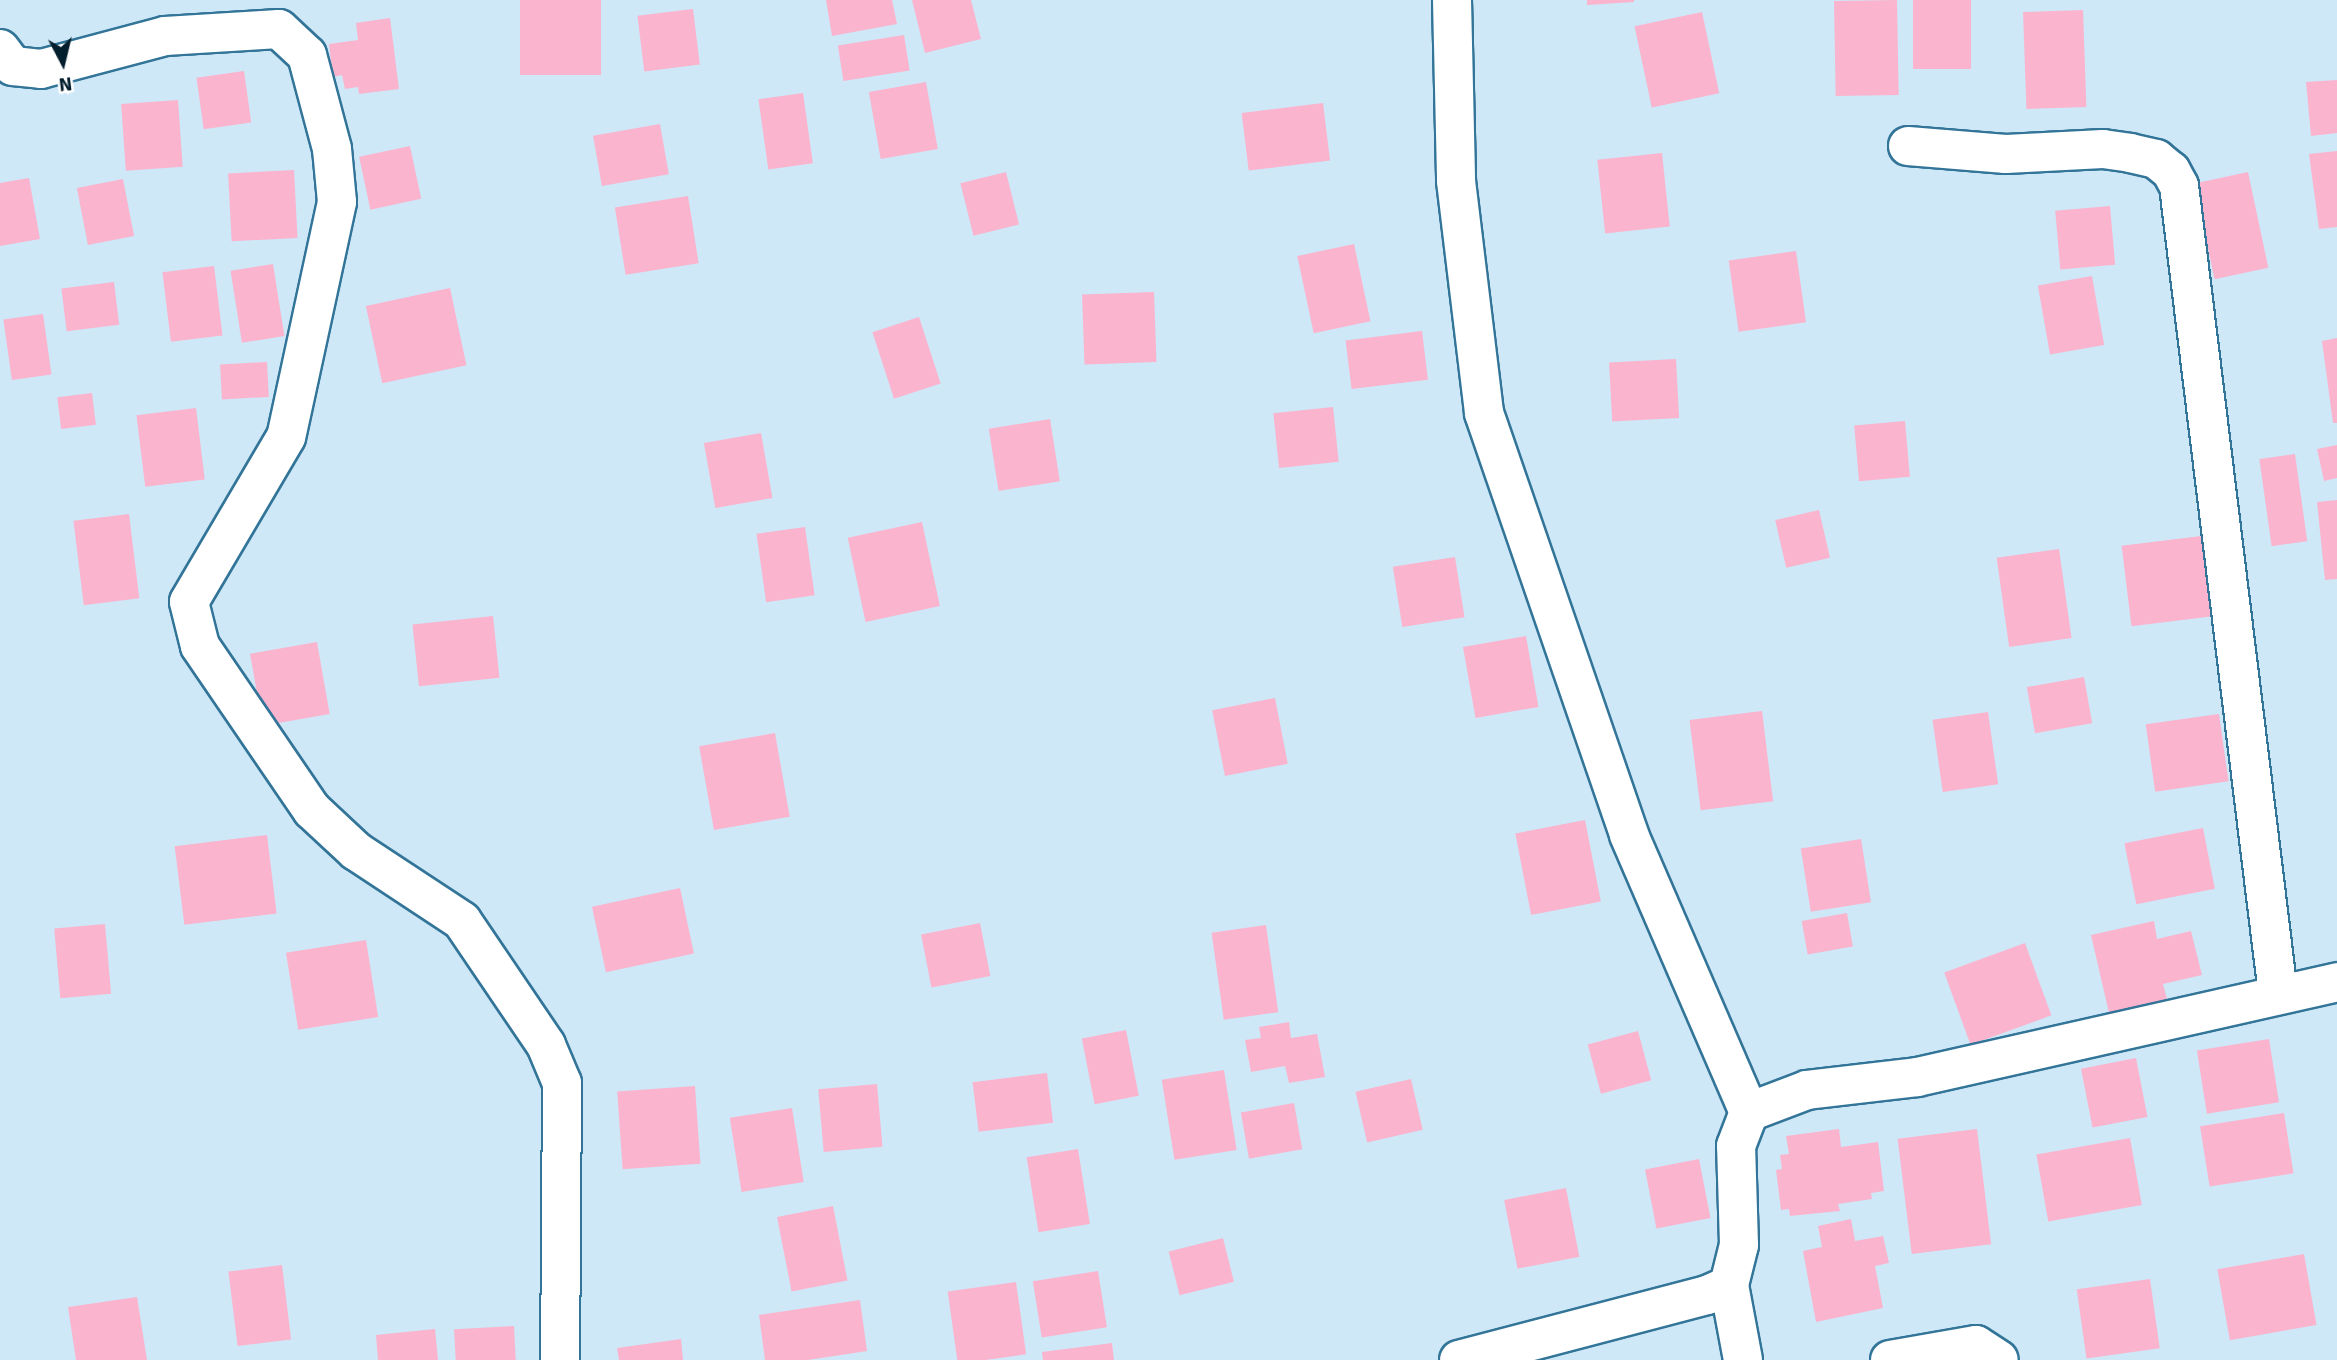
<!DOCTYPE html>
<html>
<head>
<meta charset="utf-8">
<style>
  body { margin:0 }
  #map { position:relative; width:2337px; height:1360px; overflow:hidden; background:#cee8f8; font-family:Signika,sans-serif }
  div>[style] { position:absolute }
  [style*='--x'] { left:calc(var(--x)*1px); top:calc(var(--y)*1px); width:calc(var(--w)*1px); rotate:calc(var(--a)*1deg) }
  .building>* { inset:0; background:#fbb4ce; transform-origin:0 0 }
  .roads { filter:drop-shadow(2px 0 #337598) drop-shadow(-2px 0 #337598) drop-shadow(0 2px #337598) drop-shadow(0 -2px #337598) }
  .minor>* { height:38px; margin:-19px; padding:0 19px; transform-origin:19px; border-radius:19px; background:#fff }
  .tertiary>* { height:38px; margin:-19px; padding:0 19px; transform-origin:19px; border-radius:19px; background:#fff }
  span { translate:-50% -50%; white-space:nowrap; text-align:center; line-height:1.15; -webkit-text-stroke:5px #fff; paint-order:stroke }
  .north { position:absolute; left:28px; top:28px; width:70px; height:70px; -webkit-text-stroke:5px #fff; paint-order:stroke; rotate:173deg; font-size:19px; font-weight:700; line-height:28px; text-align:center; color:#031e2c }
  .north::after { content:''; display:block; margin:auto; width:24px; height:32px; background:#031e2c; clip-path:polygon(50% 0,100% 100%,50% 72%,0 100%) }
</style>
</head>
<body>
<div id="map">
  <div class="building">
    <div style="left:520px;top:0;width:81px;height:75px"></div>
    <div style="clip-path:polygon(826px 0,892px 0,897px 24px,832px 36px)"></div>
    <div style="clip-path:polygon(912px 0,971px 0,981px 39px,925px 53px)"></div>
    <div style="clip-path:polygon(1587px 0,1634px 0,1634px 2px,1587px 5px)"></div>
    <div style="left:1897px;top:0;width:95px;height:63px;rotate:89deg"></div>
    <div style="left:1913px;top:0;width:58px;height:69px"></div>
    <div style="left:693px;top:9px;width:56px;height:56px;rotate:83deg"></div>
    <div style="left:2083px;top:10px;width:97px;height:60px;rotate:88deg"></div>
    <div style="left:1702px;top:12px;width:83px;height:69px;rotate:78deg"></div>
    <div style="clip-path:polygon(390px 18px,399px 89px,359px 94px,358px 87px,345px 89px,342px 75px,333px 77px,329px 44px,358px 40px,356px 23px)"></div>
    <div style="left:904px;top:35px;width:36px;height:67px;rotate:81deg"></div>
    <div style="left:244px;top:71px;width:52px;height:48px;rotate:82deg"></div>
    <div style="clip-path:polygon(2337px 80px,2337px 133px,2311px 136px,2306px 82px)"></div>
    <div style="left:926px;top:82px;width:68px;height:58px;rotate:80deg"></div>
    <div style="left:803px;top:93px;width:71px;height:45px;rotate:82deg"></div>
    <div style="left:178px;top:100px;width:67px;height:57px;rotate:86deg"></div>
    <div style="left:1323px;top:103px;width:58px;height:82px;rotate:83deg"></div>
    <div style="left:660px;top:124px;width:51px;height:68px;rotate:80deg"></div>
    <div style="left:410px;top:146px;width:54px;height:52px;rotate:78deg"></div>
    <div style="clip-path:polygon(2337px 151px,2337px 227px,2319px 229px,2309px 154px)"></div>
    <div style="left:1662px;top:153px;width:74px;height:65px;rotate:84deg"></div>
    <div style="left:294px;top:170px;width:68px;height:66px;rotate:87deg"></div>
    <div style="left:1006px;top:172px;width:54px;height:47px;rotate:76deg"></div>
    <div style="left:2248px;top:172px;width:98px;height:55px;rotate:78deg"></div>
    <div style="clip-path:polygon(29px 178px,40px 239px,0 246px,0 183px)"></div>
    <div style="left:123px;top:179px;width:58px;height:47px;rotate:79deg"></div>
    <div style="left:688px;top:196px;width:68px;height:74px;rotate:81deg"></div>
    <div style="left:2110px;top:206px;width:59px;height:55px;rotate:85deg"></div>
    <div style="left:1354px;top:244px;width:79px;height:58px;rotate:78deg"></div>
    <div style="left:1796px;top:251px;width:72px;height:68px;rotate:82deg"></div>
    <div style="left:273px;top:264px;width:73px;height:43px;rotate:81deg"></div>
    <div style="left:214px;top:266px;width:70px;height:52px;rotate:83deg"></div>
    <div style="left:2092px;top:276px;width:70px;height:55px;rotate:80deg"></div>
    <div style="left:114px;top:282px;width:43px;height:53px;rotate:83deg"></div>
    <div style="left:450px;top:288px;width:79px;height:86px;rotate:78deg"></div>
    <div style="left:1154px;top:292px;width:70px;height:72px;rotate:88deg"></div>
    <div style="left:43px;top:314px;width:61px;height:40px;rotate:82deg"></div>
    <div style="left:919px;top:317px;width:70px;height:49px;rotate:72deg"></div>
    <div style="left:1422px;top:331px;width:49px;height:77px;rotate:83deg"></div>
    <div style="clip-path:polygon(2337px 338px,2337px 423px,2333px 423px,2322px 341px)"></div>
    <div style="left:1676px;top:359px;width:59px;height:67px;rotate:87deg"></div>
    <div style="left:267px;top:362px;width:35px;height:47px;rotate:87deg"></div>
    <div style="left:92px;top:393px;width:32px;height:35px;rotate:83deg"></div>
    <div style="left:1333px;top:407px;width:55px;height:60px;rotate:84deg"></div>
    <div style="left:196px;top:408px;width:72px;height:60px;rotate:83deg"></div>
    <div style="left:1050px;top:419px;width:63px;height:62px;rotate:81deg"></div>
    <div style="left:1905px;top:421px;width:56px;height:51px;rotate:85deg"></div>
    <div style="left:761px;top:433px;width:66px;height:58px;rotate:80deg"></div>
    <div style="clip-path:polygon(2337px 445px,2337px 478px,2324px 481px,2317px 449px)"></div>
    <div style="left:2295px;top:454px;width:88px;height:36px;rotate:82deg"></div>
    <div style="clip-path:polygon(2337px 500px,2337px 579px,2325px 580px,2317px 502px)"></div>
    <div style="left:1819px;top:510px;width:49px;height:45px;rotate:77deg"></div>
    <div style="left:129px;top:514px;width:85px;height:56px;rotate:83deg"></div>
    <div style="left:922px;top:522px;width:86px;height:76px;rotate:78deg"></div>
    <div style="left:805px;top:527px;width:69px;height:49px;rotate:82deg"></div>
    <div style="left:2201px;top:536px;width:81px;height:80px;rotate:83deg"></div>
    <div style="left:2059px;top:549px;width:90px;height:63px;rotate:82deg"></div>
    <div style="left:1455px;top:557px;width:61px;height:63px;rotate:81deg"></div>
    <div style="left:493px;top:616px;width:62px;height:81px;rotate:84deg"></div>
    <div style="left:1526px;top:636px;width:72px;height:64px;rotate:80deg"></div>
    <div style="left:317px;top:642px;width:73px;height:68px;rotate:80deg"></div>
    <div style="left:2084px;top:677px;width:47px;height:58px;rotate:80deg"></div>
    <div style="left:1275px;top:698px;width:67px;height:64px;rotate:79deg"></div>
    <div style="left:1762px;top:711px;width:91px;height:73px;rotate:83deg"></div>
    <div style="left:1988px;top:712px;width:73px;height:56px;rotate:82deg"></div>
    <div style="left:2219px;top:714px;width:68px;height:74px;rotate:82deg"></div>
    <div style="left:775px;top:733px;width:85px;height:77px;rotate:80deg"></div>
    <div style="left:1585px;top:820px;width:83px;height:71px;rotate:79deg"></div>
    <div style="left:2203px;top:828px;width:62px;height:80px;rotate:79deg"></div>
    <div style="left:267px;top:835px;width:79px;height:93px;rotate:83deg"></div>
    <div style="left:1861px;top:839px;width:64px;height:61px;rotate:81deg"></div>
    <div style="left:680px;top:888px;width:67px;height:90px;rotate:78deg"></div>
    <div style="left:1847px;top:913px;width:34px;height:46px;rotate:80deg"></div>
    <div style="clip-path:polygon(2154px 921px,2157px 939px,2191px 931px,2202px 975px,2163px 984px,2167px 999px,2109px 1013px,2091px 935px)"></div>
    <div style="left:980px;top:923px;width:54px;height:60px;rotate:79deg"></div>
    <div style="left:105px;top:924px;width:70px;height:51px;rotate:85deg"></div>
    <div style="left:1266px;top:925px;width:88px;height:55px;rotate:82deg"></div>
    <div style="left:366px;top:940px;width:78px;height:81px;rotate:81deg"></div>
    <div style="left:2025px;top:943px;width:77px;height:86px;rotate:70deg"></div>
    <div style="clip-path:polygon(1289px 1022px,1291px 1038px,1317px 1034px,1325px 1077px,1289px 1083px,1285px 1066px,1251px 1072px,1245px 1040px,1261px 1038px,1259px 1027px)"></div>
    <div style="left:1126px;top:1030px;width:67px;height:45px;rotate:79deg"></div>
    <div style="left:1638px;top:1031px;width:51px;height:52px;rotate:75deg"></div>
    <div style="left:2269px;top:1039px;width:64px;height:73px;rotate:81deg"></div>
    <div style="left:2136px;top:1058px;width:60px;height:56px;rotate:79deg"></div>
    <div style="left:1224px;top:1070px;width:81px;height:63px;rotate:81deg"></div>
    <div style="left:1047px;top:1073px;width:50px;height:75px;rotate:83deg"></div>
    <div style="left:1411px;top:1079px;width:52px;height:57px;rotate:77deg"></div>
    <div style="left:877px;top:1084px;width:63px;height:59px;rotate:85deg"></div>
    <div style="left:695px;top:1086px;width:78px;height:78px;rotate:86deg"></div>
    <div style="left:1294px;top:1103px;width:47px;height:54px;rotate:80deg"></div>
    <div style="left:792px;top:1108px;width:75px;height:63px;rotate:81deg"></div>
    <div style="left:2284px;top:1113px;width:61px;height:85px;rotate:81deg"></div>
    <div style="clip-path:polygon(1839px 1129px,1841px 1147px,1878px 1142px,1884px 1191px,1871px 1193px,1872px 1199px,1838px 1204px,1840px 1211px,1790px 1216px,1789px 1209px,1781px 1210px,1776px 1170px,1782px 1169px,1780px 1155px,1789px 1154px,1786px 1136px)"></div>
    <div style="left:1977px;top:1129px;width:116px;height:80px;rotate:83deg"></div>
    <div style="left:2130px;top:1138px;width:68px;height:95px;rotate:80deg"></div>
    <div style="left:1078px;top:1149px;width:76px;height:52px;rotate:81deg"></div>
    <div style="left:1699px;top:1159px;width:60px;height:55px;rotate:79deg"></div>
    <div style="left:1566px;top:1188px;width:70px;height:63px;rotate:79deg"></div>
    <div style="left:833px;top:1206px;width:76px;height:57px;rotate:79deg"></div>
    <div style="clip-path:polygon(1851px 1219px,1855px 1241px,1883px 1236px,1889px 1263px,1875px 1266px,1883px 1308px,1816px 1322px,1803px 1251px,1822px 1247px,1818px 1226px)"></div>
    <div style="left:1223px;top:1238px;width:45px;height:56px;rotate:76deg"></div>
    <div style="left:2304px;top:1254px;width:72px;height:88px;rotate:80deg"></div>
    <div style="left:282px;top:1265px;width:75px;height:54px;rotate:83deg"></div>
    <div style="left:1098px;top:1271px;width:57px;height:66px;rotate:81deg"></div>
    <div style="left:2150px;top:1279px;width:70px;height:74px;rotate:82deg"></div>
    <div style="left:1016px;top:1282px;width:73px;height:69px;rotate:82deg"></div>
    <div style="clip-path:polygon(137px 1297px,147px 1360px,76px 1360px,68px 1307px)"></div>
    <div style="clip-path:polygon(860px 1300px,867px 1351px,808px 1360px,765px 1360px,759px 1315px)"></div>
    <div style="left:514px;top:1326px;width:34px;height:60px;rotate:87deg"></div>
    <div style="clip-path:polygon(435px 1329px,438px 1360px,378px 1360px,376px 1335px)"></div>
    <div style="clip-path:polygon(681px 1339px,683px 1360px,619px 1360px,617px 1348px)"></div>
    <div style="clip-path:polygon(1112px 1343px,1114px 1360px,1043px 1360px,1042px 1352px)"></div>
  </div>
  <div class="roads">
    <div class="minor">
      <div style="--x:1452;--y:0;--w:181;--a:88.7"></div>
      <div style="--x:1456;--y:181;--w:234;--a:83.1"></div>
      <div style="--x:1484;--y:413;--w:446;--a:71"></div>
      <div style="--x:1629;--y:835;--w:302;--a:66.6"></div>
      <div style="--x:0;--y:49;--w:21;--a:53"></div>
      <div style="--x:13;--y:66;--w:28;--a:6"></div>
      <div style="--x:41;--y:69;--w:128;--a:-14.9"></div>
      <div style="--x:165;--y:36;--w:114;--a:-3.5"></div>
      <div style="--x:279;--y:29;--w:38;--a:43"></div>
      <div style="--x:307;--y:55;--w:97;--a:75.1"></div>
      <div style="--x:332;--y:149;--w:53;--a:84.6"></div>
      <div style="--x:337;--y:202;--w:240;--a:102.2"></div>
      <div style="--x:286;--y:437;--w:191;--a:120.5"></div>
      <div style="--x:189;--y:602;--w:45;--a:76"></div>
      <div style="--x:200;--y:646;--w:199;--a:55.7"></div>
      <div style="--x:312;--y:810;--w:60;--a:43"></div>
      <div style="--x:356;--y:851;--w:127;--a:33.4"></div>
      <div style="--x:462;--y:921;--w:150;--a:55.9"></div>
      <div style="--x:546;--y:1045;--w:41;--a:67.2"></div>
      <div style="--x:562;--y:1083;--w:277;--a:90.4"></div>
      <div style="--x:1908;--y:146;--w:98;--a:4.7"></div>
      <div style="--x:2006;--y:154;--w:97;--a:-3"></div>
      <div style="--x:2103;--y:149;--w:27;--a:8"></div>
      <div style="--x:2130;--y:153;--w:27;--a:13"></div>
      <div style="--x:2156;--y:159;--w:19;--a:39"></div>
      <div style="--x:2171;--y:171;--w:17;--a:62"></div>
      <div style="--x:2179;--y:186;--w:813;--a:83.01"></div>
      <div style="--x:1729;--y:1285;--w:76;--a:79.4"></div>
      <div style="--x:1890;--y:1360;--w:87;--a:-9.9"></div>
      <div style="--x:1976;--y:1345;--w:27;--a:33"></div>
    </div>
    <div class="tertiary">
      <div style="--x:1459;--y:1360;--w:256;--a:-14.7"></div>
      <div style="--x:1707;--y:1295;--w:24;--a:-24"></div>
      <div style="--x:1729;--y:1285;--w:41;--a:-76"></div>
      <div style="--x:1739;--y:1245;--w:99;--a:-91.7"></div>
      <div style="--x:1736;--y:1146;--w:36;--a:-69"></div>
      <div style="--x:1749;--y:1112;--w:62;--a:-20.8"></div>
      <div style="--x:1807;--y:1090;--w:111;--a:-6.7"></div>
      <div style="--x:1917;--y:1077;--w:431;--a:-12.7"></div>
    </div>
  </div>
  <div class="north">N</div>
</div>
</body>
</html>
